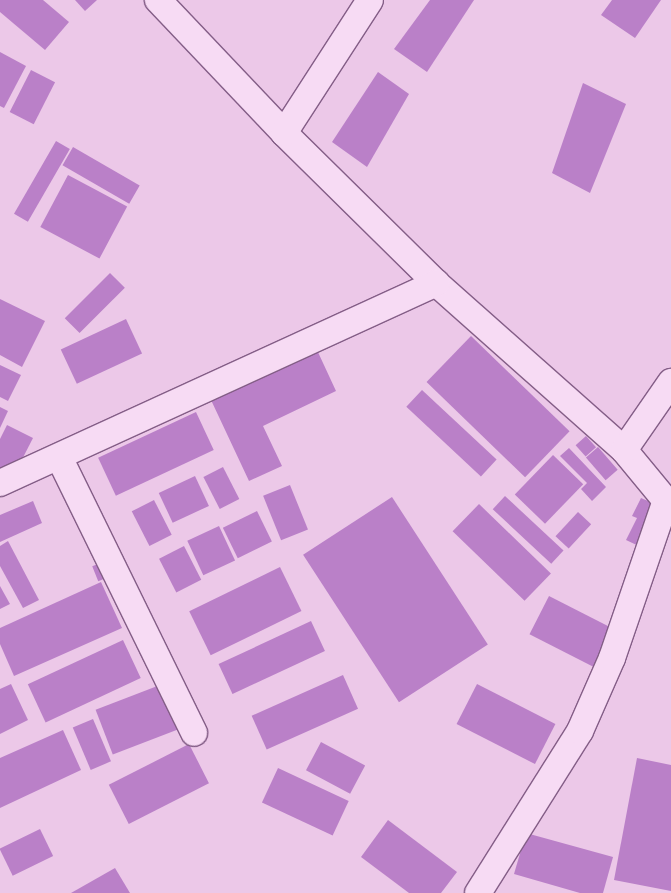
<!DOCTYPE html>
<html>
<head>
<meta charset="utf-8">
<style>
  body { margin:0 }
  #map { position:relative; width:671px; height:893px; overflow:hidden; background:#ecc8e8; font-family:"Zilla Slab",serif }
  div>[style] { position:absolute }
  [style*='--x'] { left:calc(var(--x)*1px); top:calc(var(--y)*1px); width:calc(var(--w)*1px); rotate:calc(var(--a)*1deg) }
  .building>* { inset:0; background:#ba80c8; transform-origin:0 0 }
  .roads { filter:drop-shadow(1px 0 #845e87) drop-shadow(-1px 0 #845e87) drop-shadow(0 1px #845e87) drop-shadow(0 -1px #845e87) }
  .street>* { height:26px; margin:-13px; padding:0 13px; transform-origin:13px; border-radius:13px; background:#f7dbf4 }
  span { translate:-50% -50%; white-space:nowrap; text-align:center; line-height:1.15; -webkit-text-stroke:4.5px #f4d7f1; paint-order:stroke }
</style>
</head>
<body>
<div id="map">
  <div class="building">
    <div style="clip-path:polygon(0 0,43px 0,69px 22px,45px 50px,0 12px)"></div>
    <div style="clip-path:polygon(75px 0,97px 0,85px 11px)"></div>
    <div style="clip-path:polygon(430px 0,474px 0,427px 72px,394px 49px)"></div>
    <div style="clip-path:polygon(612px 0,661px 0,635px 38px,601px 15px)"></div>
    <div style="clip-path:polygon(0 52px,26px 66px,4px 108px,0 106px)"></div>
    <div style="left:31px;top:70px;width:27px;height:47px;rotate:27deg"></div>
    <div style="clip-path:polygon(378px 72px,409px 94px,367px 167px,332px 142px)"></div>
    <div style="clip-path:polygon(583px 83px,626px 104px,590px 193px,552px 173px)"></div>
    <div style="left:56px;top:141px;width:16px;height:84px;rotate:30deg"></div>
    <div style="left:73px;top:147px;width:77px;height:21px;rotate:30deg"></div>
    <div style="left:68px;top:175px;width:67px;height:59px;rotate:28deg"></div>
    <div style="left:110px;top:273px;width:21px;height:64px;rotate:45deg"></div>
    <div style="clip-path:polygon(0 299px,45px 321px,22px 367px,0 355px)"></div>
    <div style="left:126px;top:319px;width:38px;height:72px;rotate:65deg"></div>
    <div style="left:471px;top:336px;width:137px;height:64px;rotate:44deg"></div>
    <div style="clip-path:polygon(317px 350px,336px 391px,263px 426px,282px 466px,249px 481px,211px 400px)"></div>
    <div style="clip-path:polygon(0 365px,21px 375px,8px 401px,0 397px)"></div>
    <div style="left:422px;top:390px;width:102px;height:23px;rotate:43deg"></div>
    <div style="clip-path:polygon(0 407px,8px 411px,0 428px)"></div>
    <div style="left:196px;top:412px;width:42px;height:108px;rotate:65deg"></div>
    <div style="clip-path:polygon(7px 425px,33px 438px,12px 479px,0 473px,0 439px)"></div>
    <div style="left:586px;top:436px;width:15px;height:14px;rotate:48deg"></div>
    <div style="left:598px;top:447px;width:30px;height:16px;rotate:49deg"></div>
    <div style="clip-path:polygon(569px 448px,606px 487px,592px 501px,581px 489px,587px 483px,560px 456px)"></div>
    <div style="left:553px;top:455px;width:42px;height:55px;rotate:44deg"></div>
    <div style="left:223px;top:467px;width:36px;height:22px;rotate:63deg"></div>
    <div style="left:195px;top:476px;width:33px;height:40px;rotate:65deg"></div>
    <div style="left:290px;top:485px;width:48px;height:29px;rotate:68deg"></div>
    <div style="left:505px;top:496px;width:80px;height:18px;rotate:43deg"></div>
    <div style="left:392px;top:497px;width:176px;height:106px;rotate:57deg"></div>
    <div style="clip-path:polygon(641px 498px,662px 507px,643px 548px,626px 540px,637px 518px,632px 516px)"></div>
    <div style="left:154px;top:500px;width:39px;height:25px;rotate:63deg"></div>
    <div style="clip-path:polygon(33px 501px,42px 523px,0 542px,0 515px)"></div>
    <div style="left:479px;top:504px;width:100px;height:38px;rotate:44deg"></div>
    <div style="left:257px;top:511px;width:34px;height:38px;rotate:64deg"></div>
    <div style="left:578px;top:512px;width:18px;height:33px;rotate:43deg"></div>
    <div style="left:219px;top:526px;width:38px;height:35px;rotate:65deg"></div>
    <div style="clip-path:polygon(8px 541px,39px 600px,23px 608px,0 566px,0 546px)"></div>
    <div style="left:184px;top:546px;width:38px;height:28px;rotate:63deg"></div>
    <div style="left:108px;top:560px;width:16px;height:17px;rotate:68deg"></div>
    <div style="left:280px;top:567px;width:49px;height:101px;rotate:64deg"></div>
    <div style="clip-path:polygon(101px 582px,122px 628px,14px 676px,0 644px,0 628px)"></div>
    <div style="clip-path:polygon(0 586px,10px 604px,0 609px)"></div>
    <div style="left:549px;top:596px;width:76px;height:43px;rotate:27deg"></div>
    <div style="left:311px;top:621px;width:33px;height:102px;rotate:65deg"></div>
    <div style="left:123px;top:640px;width:42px;height:105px;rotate:65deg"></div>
    <div style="left:343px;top:675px;width:37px;height:100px;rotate:66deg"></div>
    <div style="clip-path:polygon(11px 684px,28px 720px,0 734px,0 689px)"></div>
    <div style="left:477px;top:684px;width:88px;height:45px;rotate:27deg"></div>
    <div style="left:160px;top:685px;width:48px;height:69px;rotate:69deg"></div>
    <div style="left:93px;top:719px;width:46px;height:22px;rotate:67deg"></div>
    <div style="clip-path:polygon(63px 730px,81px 770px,0 808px,0 758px)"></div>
    <div style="left:321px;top:742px;width:50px;height:32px;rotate:28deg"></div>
    <div style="left:189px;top:744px;width:44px;height:90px;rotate:63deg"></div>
    <div style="clip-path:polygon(637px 758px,671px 765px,671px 891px,614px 880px)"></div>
    <div style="left:278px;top:768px;width:78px;height:38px;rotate:25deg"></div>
    <div style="clip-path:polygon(388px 820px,457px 872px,441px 893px,409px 893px,361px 857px)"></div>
    <div style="left:40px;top:829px;width:30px;height:45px;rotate:64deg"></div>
    <div style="clip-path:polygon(526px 833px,613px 857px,603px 893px,580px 893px,514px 874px)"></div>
    <div style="clip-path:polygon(115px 868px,130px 893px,71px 893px)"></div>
  </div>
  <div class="roads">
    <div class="street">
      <div style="--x:158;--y:0;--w:183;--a:46.5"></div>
      <div style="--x:284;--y:133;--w:214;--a:44.6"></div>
      <div style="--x:436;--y:283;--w:251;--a:41.6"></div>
      <div style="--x:624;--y:450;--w:74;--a:50.5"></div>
      <div style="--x:284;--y:133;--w:158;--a:-57.1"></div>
      <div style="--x:624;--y:450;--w:83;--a:-55.3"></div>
      <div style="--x:59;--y:457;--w:307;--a:63.9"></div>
      <div style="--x:0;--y:483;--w:480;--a:-24.6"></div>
      <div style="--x:478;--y:893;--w:191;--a:-57.8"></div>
      <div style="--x:580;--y:731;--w:80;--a:-66.3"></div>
      <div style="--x:612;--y:658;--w:167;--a:-71.1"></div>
    </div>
  </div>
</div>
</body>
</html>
